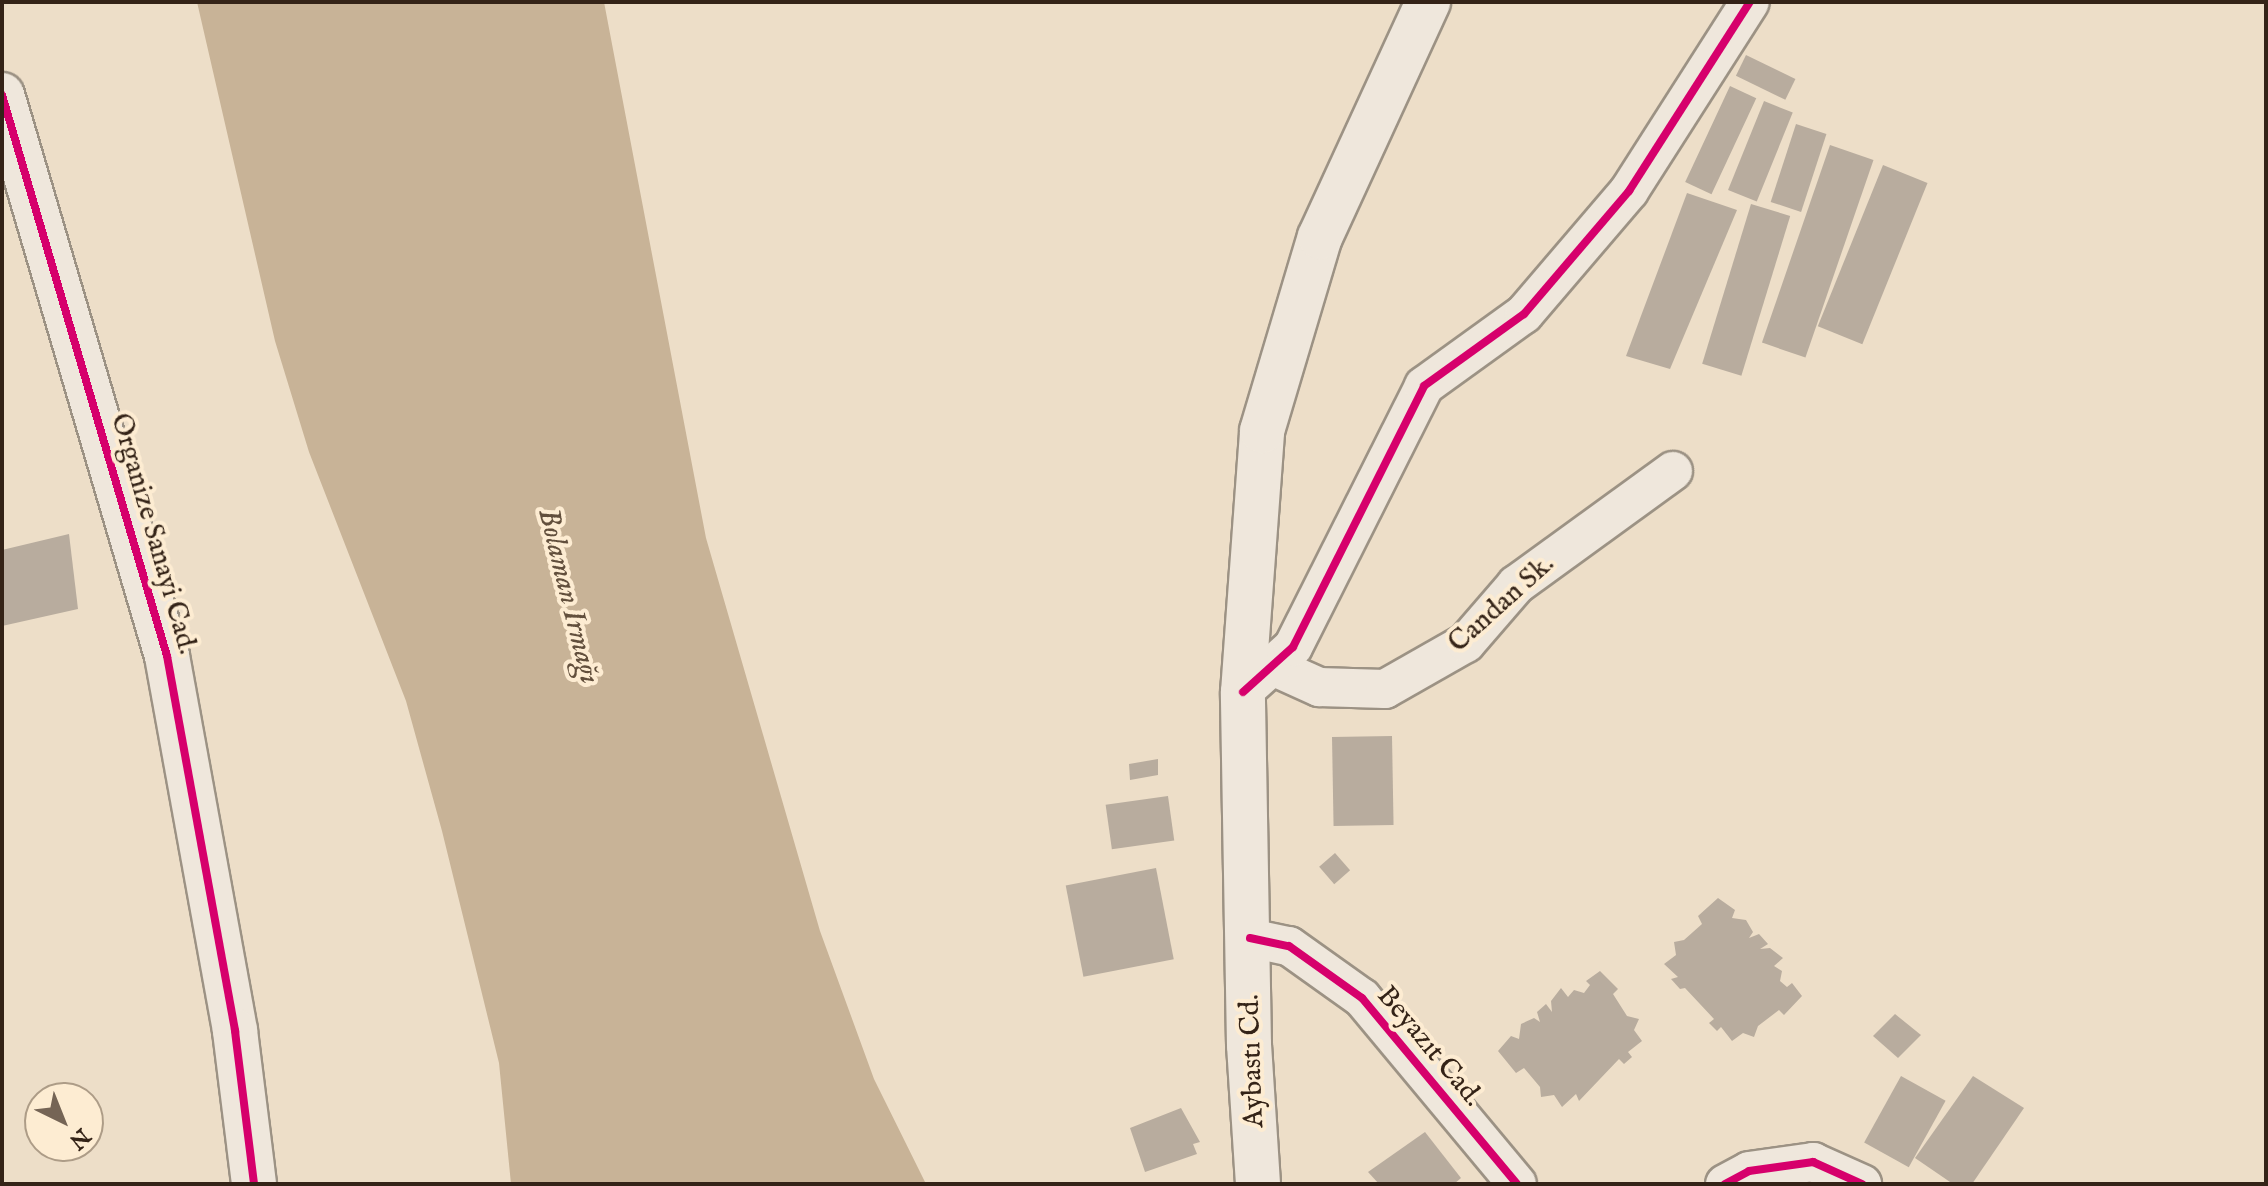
<!DOCTYPE html>
<html>
<head>
<meta charset="utf-8">
<style>
  body { margin:0 }
  #map { position:relative; width:2268px; height:1186px; overflow:hidden; background:#eddec8; font-family:"IM FELL English",serif }
  div>[style] { position:absolute }
  [style*='--x'] { left:calc(var(--x)*1px); top:calc(var(--y)*1px); width:calc(var(--w)*1px); rotate:calc(var(--a)*1deg) }
  .water>* { inset:0; background:#c8b397 }
  .building>* { inset:0; background:#b8ac9e; transform-origin:0 0 }
  .roads { filter:drop-shadow(2px 0 #9c9284) drop-shadow(-2px 0 #9c9284) drop-shadow(0 2px #9c9284) drop-shadow(0 -2px #9c9284) }
  .minor>* { height:38px; margin:-19px; padding:0 19px; transform-origin:19px; border-radius:19px; background:#efe7dc }
  .tertiary>* { height:44px; margin:-22px; padding:0 22px; transform-origin:22px; border-radius:22px; background:#efe7dc }
  .secondary>* { height:44px; margin:-22px; padding:0 22px; transform-origin:22px; border-radius:22px; background:#efe7dc }
  .cycleway>* { height:8px; margin:-4px; padding:0 4px; transform-origin:4px; border-radius:4px; background:#d6006c }
  span { translate:-50% -50%; white-space:nowrap; text-align:center; line-height:1.15; -webkit-text-stroke:8px #fdecd2; paint-order:stroke }
  .street-label { font-size:28px; color:#342317 }
  .water-label { font-size:30px; color:#624f3c; font-style:italic }
  .frame { position:absolute; inset:0; border:4px solid #342317; pointer-events:none }
  .north { position:absolute; left:24px; top:1082px; width:80px; height:80px; box-sizing:border-box; background:#fdecd2; border:2px solid #ad9c87; border-radius:50%; rotate:137deg; font-size:22px; font-weight:700; line-height:32px; text-align:center; color:#342317 }
  .north::after { content:''; display:block; margin:auto; width:28px; height:36px; background:#756455; clip-path:polygon(50% 0,100% 100%,50% 72%,0 100%) }
</style>
</head>
<body>
<div id="map">
  <div class="water">
    <div style="clip-path:polygon(197px 2px,604px 2px,706px 538px,820px 931px,874px 1079px,926px 1184px,511px 1184px,499px 1063px,442px 831px,406px 701px,309px 452px,275px 341px)"></div>
  </div>
  <div class="building">
    <div style="left:1746px;top:55px;width:55px;height:23px;rotate:26deg"></div>
    <div style="left:1730px;top:86px;width:29px;height:106px;rotate:25deg"></div>
    <div style="left:1764px;top:101px;width:31px;height:96px;rotate:22deg"></div>
    <div style="left:1796px;top:124px;width:32px;height:82px;rotate:18deg"></div>
    <div style="left:1830px;top:145px;width:46px;height:209px;rotate:19deg"></div>
    <div style="left:1883px;top:165px;width:48px;height:174px;rotate:22deg"></div>
    <div style="clip-path:polygon(1687px 193px,1737px 210px,1670px 369px,1626px 356px)"></div>
    <div style="left:1751px;top:204px;width:41px;height:167px;rotate:17deg"></div>
    <div style="clip-path:polygon(69px 534px,78px 609px,2px 626px,2px 550px)"></div>
    <div style="left:1392px;top:736px;width:89px;height:60px;rotate:89deg"></div>
    <div style="clip-path:polygon(1158px 759px,1158px 775px,1130px 780px,1129px 764px)"></div>
    <div style="left:1168px;top:796px;width:45px;height:63px;rotate:82deg"></div>
    <div style="left:1335px;top:853px;width:23px;height:21px;rotate:49deg"></div>
    <div style="left:1156px;top:868px;width:93px;height:92px;rotate:79deg"></div>
    <div style="clip-path:polygon(1718px 898px,1735px 910px,1732px 918px,1746px 920px,1753px 932px,1749px 938px,1759px 934px,1768px 944px,1760px 949px,1770px 948px,1783px 958px,1774px 966px,1782px 971px,1780px 981px,1787px 987px,1792px 983px,1802px 996px,1784px 1015px,1779px 1010px,1758px 1026px,1754px 1037px,1743px 1033px,1732px 1041px,1721px 1027px,1717px 1031px,1709px 1023px,1714px 1019px,1685px 988px,1680px 989px,1671px 979px,1678px 977px,1664px 964px,1676px 955px,1674px 942px,1684px 940px,1702px 924px,1698px 916px)"></div>
    <div style="clip-path:polygon(1600px 971px,1618px 989px,1613px 994px,1627px 1016px,1639px 1019px,1634px 1030px,1642px 1041px,1628px 1052px,1632px 1057px,1624px 1064px,1619px 1059px,1579px 1101px,1576px 1094px,1562px 1107px,1554px 1095px,1541px 1097px,1540px 1087px,1524px 1068px,1516px 1073px,1498px 1051px,1511px 1036px,1519px 1039px,1521px 1024px,1534px 1018px,1540px 1022px,1537px 1012px,1546px 1004px,1552px 1012px,1551px 1001px,1561px 988px,1568px 997px,1574px 990px,1584px 993px,1590px 985px,1586px 981px)"></div>
    <div style="clip-path:polygon(1895px 1014px,1921px 1035px,1898px 1058px,1873px 1036px)"></div>
    <div style="left:1901px;top:1076px;width:51px;height:76px;rotate:29deg"></div>
    <div style="clip-path:polygon(1973px 1076px,2024px 1108px,1972px 1184px,1953px 1184px,1915px 1158px)"></div>
    <div style="clip-path:polygon(1181px 1108px,1200px 1142px,1193px 1144px,1197px 1154px,1145px 1172px,1130px 1128px)"></div>
    <div style="clip-path:polygon(1425px 1132px,1461px 1178px,1454px 1184px,1379px 1184px,1368px 1172px)"></div>
  </div>
  <div class="roads">
    <div class="minor">
      <div style="--x:1270;--y:665;--w:54;--a:24.2"></div>
      <div style="--x:1319;--y:687;--w:66;--a:1.7"></div>
      <div style="--x:1385;--y:689;--w:93;--a:-29.6"></div>
      <div style="--x:1466;--y:643;--w:77;--a:-49.2"></div>
      <div style="--x:1516;--y:585;--w:194;--a:-36"></div>
      <div style="--x:1243;--y:692;--w:67;--a:-42"></div>
      <div style="--x:1293;--y:647;--w:292;--a:-63.3"></div>
      <div style="--x:1424;--y:386;--w:123;--a:-35.8"></div>
      <div style="--x:1524;--y:314;--w:162;--a:-49.5"></div>
      <div style="--x:1629;--y:191;--w:224;--a:-57.4"></div>
      <div style="--x:1250;--y:938;--w:40;--a:12"></div>
      <div style="--x:1289;--y:946;--w:90;--a:35.5"></div>
      <div style="--x:1362;--y:998;--w:242;--a:50.2"></div>
      <div style="--x:1725;--y:1184;--w:27;--a:-28"></div>
      <div style="--x:1749;--y:1171;--w:65;--a:-8"></div>
      <div style="--x:1813;--y:1162;--w:54;--a:24.2"></div>
    </div>
    <div class="tertiary">
      <div style="--x:2;--y:95;--w:585;--a:73.61"></div>
      <div style="--x:167;--y:656;--w:381;--a:79.7"></div>
      <div style="--x:235;--y:1031;--w:154;--a:82.9"></div>
    </div>
    <div class="secondary">
      <div style="--x:1258;--y:1184;--w:139;--a:-93.7"></div>
      <div style="--x:1249;--y:1045;--w:353;--a:-91"></div>
      <div style="--x:1243;--y:692;--w:262;--a:-85.8"></div>
      <div style="--x:1262;--y:431;--w:202;--a:-73.4"></div>
      <div style="--x:1320;--y:237;--w:259;--a:-65.3"></div>
    </div>
  </div>
  <div class="cycleway">
    <div style="--x:2;--y:95;--w:585;--a:73.61"></div>
    <div style="--x:167;--y:656;--w:381;--a:79.7"></div>
    <div style="--x:235;--y:1031;--w:154;--a:82.9"></div>
    <div style="--x:1243;--y:692;--w:67;--a:-42"></div>
    <div style="--x:1293;--y:647;--w:292;--a:-63.3"></div>
    <div style="--x:1424;--y:386;--w:123;--a:-35.8"></div>
    <div style="--x:1524;--y:314;--w:162;--a:-49.5"></div>
    <div style="--x:1629;--y:191;--w:224;--a:-57.4"></div>
    <div style="--x:1250;--y:938;--w:40;--a:12"></div>
    <div style="--x:1289;--y:946;--w:90;--a:35.5"></div>
    <div style="--x:1362;--y:998;--w:242;--a:50.2"></div>
    <div style="--x:1725;--y:1184;--w:27;--a:-28"></div>
    <div style="--x:1749;--y:1171;--w:65;--a:-8"></div>
    <div style="--x:1813;--y:1162;--w:54;--a:24.2"></div>
  </div>
  <div class="street-label">
    <span style="left:153px;top:534px;rotate:74deg">Organize Sanayi Cad.</span>
    <span style="left:1502px;top:604px;rotate:-42deg">Candan Sk.</span>
    <span style="left:1429px;top:1047px;rotate:50deg">Beyazıt Cad.</span>
    <span style="left:1253px;top:1061px;rotate:-92deg">Aybastı Cd.</span>
  </div>
  <div class="water-label">
    <span style="left:568px;top:596px;rotate:76deg">Bolaman Irmağı</span>
  </div>
  <div class="frame"></div>
  <div class="north">N</div>
</div>
</body>
</html>
